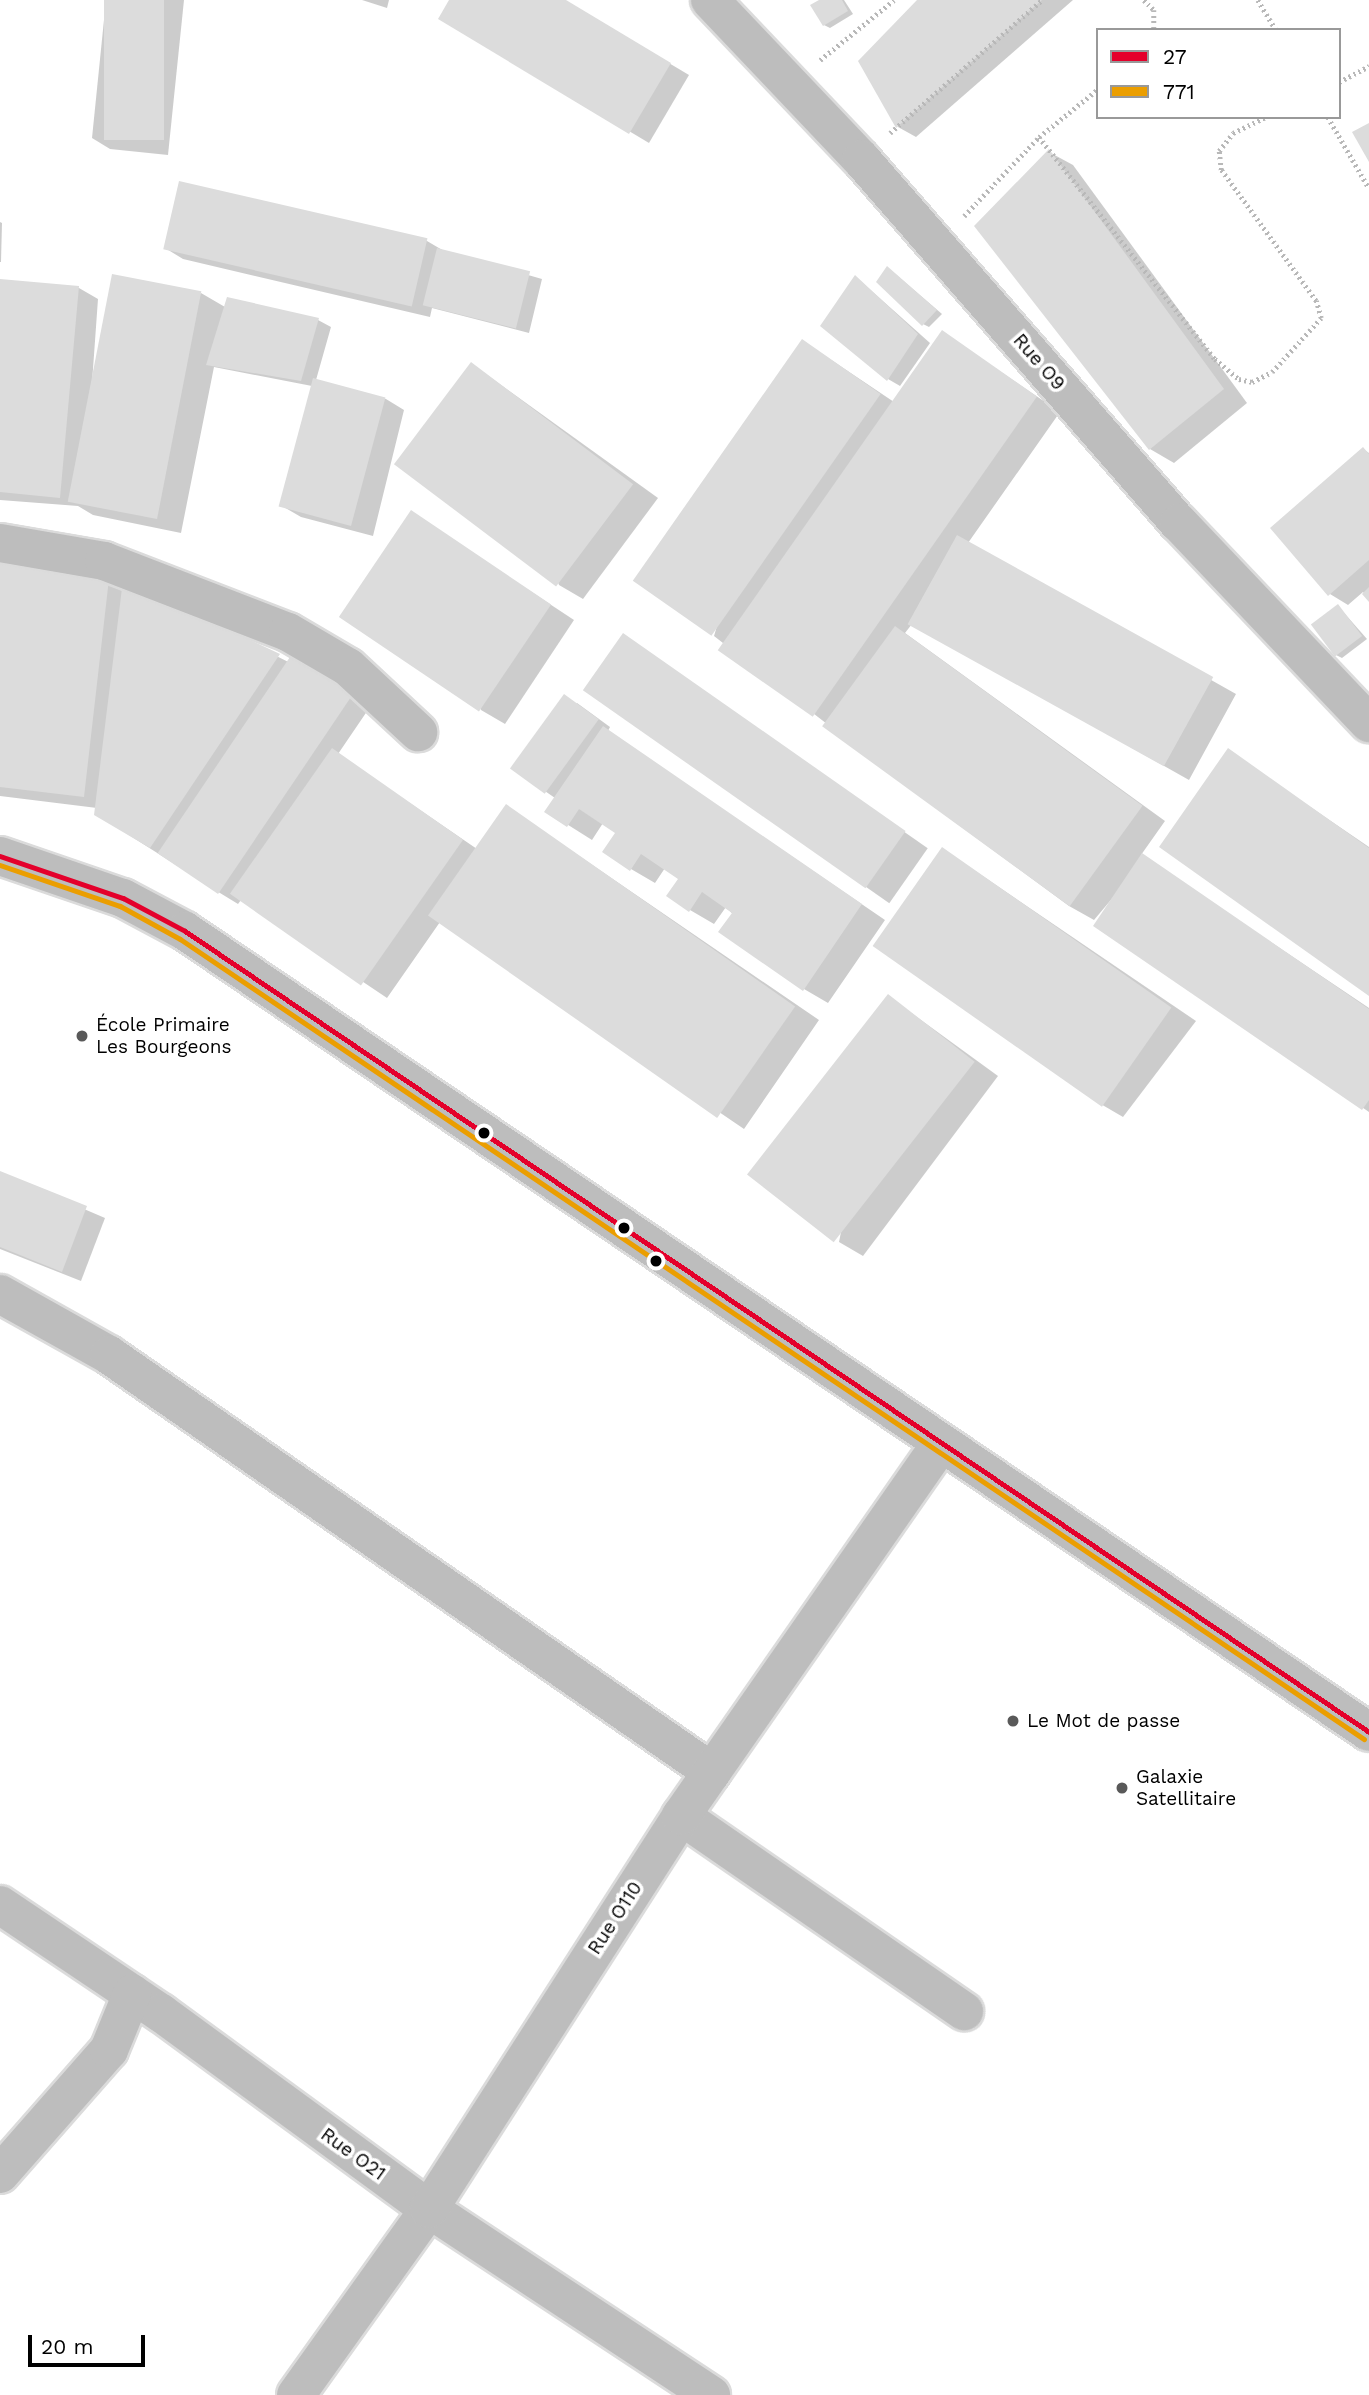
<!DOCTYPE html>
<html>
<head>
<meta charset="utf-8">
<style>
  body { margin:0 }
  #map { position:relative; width:1369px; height:2395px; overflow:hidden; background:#fff; font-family:"Work Sans",sans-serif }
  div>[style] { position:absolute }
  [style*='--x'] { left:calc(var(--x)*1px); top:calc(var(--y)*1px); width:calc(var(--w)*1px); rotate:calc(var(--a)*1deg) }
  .shadow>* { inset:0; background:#0003; transform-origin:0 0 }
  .building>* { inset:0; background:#dcdcdc; transform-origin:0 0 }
  .path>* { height:4.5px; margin-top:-2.25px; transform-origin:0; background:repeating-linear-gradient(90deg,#b8b8b8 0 2px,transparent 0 5.5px) }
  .roads { filter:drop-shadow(2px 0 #dbdbdb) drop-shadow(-2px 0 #dbdbdb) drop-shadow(0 2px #dbdbdb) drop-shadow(0 -2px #dbdbdb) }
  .minor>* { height:38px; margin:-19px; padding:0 19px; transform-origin:19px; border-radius:19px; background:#bdbdbd }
  .major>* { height:38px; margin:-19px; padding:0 19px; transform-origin:19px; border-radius:19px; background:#bdbdbd }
  .bus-1>* { height:5px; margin:-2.5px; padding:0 2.5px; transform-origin:2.5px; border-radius:2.5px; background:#e4002b }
  .bus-2>* { height:5px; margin:-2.5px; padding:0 2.5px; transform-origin:2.5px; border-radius:2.5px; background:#eb9e00 }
  .dots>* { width:19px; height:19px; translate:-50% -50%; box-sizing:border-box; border:4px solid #fff; border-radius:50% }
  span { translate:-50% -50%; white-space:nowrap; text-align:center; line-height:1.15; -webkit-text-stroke:7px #fff; paint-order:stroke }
  .street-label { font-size:19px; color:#000 }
  .poi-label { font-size:19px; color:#000 }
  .left { translate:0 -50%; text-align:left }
  .legend { position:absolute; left:1096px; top:28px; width:245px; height:91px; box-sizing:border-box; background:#fff; border:2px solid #999; margin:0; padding:9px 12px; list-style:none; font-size:21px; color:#000 }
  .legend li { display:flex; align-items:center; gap:14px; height:35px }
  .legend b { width:35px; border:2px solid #999 }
  .scale { position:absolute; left:28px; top:2335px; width:117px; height:32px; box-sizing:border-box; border:4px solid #000; border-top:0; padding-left:9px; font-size:21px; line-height:24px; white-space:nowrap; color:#000; -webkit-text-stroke:5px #fff; paint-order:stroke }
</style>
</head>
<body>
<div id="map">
  <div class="shadow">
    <div style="clip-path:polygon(106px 0,184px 0,168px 155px,110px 149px,92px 138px)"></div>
    <div style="clip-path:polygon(362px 0,389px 0,387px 8px)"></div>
    <div style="clip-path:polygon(451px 0,563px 0,689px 75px,649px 143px,440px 18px)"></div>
    <div style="clip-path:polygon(822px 0,844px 0,853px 14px,830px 28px,824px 25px)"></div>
    <div style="clip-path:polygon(921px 0,1073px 0,916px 137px,898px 127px,860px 61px)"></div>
    <div style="clip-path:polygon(1049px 152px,1073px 165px,1247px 403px,1174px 463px,1150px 449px)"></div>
    <div style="clip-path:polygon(0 222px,2px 223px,1px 262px,0 262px)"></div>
    <div style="clip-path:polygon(427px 241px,444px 251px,542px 279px,529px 333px,432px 308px,430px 317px,183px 259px,165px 248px)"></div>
    <div style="clip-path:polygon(893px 272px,942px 314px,929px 327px,923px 324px)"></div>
    <div style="clip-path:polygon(856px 277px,930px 343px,900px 386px,888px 379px)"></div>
    <div style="clip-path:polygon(0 281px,79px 288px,98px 299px,92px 383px,201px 293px,225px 307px,318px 320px,331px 327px,316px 380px,386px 399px,404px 410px,373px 536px,301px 517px,282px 506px,312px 386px,214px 367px,181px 533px,93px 515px,78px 506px,0 500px)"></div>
    <div style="clip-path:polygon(942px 332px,1060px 412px,968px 543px,1236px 694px,1189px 780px,912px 624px,905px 633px,1165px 821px,1141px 855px,1369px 1008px,1369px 1112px,1096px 925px,1121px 888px,1094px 920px,1069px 906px,825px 727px,827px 724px,714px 636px,803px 341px,894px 402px)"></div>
    <div style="clip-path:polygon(472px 364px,658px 498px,583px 599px,559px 585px)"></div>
    <div style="clip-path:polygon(1363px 449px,1369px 453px,1369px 599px,1363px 592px,1348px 605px,1330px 594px)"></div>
    <div style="clip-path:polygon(412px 513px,574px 620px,505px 724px,481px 710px)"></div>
    <div style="clip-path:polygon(0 559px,109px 572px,372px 704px,338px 754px,477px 849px,506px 806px,819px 1020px,744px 1129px,440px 922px,387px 998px,241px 900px,238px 904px,220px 893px,96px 814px,97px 808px,0 796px)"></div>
    <div style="clip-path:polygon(1338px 606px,1367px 639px,1342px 658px,1336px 655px)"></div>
    <div style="left:623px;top:635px;width:372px;height:67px;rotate:35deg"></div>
    <div style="clip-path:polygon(577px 703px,610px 727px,608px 731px,885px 920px,828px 1003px,804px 989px,726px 907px,714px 924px,690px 910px,680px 879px,665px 868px,655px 883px,631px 869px,617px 833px,603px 823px,592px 840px,546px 811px,555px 798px,513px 769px)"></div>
    <div style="clip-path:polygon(1228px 751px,1369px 847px,1369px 994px)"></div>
    <div style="clip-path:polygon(943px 849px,1196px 1021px,1123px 1117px,1099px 1103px)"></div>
    <div style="clip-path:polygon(888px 996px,998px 1076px,863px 1256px,839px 1242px)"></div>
    <div style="clip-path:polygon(0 1173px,105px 1218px,81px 1281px,0 1249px)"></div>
  </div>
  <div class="building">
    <div style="left:104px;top:0;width:60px;height:140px"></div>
    <div style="clip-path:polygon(449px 0,566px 0,671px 63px,629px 134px,438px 19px)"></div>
    <div style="clip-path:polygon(819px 0,842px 0,848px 11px,823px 26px,810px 5px)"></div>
    <div style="clip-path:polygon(917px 0,1042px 0,896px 128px,858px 61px)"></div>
    <div style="clip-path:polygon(1369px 123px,1369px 162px,1352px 132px)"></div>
    <div style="clip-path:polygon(1049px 149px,1224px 389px,1149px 450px,974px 226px)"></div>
    <div style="left:179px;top:181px;width:255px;height:70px;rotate:13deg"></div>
    <div style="left:437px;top:248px;width:96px;height:59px;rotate:14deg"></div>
    <div style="clip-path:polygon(887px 266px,937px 310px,922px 326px,876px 282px)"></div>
    <div style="left:112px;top:274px;width:91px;height:232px;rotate:11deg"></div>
    <div style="clip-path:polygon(855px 275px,918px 334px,887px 381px,820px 326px)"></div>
    <div style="clip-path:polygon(0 279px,79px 286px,60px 498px,0 492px)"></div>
    <div style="clip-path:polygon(227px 297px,319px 318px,301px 381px,206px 365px)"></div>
    <div style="left:942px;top:330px;width:116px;height:391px;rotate:35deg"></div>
    <div style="left:802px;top:339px;width:96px;height:295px;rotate:35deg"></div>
    <div style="left:471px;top:362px;width:203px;height:128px;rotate:37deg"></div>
    <div style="left:313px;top:378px;width:75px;height:133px;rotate:15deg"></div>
    <div style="clip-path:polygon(1363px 447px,1369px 454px,1369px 560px,1328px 596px,1270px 528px)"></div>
    <div style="left:411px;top:510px;width:169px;height:129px;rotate:34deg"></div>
    <div style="left:957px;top:535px;width:293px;height:102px;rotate:29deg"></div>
    <div style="clip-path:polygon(0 557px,110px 570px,84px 797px,0 787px)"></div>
    <div style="clip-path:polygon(123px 580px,280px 654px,150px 848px,94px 815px)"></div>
    <div style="clip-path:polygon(1369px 587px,1369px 602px,1362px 594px)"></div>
    <div style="left:1338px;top:604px;width:40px;height:34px;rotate:53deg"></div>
    <div style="left:895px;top:626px;width:306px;height:124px;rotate:36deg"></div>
    <div style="left:623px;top:633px;width:345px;height:70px;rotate:35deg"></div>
    <div style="left:294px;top:651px;width:73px;height:244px;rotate:34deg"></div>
    <div style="left:564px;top:694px;width:43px;height:92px;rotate:36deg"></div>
    <div style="clip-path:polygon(603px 726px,862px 904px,803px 991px,718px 932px,732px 913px,702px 892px,689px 912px,666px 896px,678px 879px,641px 854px,630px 871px,602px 852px,615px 833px,579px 809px,567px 827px,544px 812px)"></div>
    <div style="left:332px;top:748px;width:160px;height:178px;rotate:35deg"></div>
    <div style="clip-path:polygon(1228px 748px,1369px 848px,1369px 996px,1159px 847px)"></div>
    <div style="left:506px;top:804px;width:353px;height:136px;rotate:35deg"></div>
    <div style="left:942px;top:847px;width:280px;height:121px;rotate:35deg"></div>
    <div style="clip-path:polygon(1142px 853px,1369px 1009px,1369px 1100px,1362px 1110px,1093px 926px)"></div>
    <div style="left:888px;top:994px;width:110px;height:229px;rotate:38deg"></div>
    <div style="clip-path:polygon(0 1171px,87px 1206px,62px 1272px,0 1247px)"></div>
  </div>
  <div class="path">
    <div style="--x:1144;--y:0;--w:14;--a:45"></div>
    <div style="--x:1154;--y:10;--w:20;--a:90"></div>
    <div style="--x:1258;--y:0;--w:35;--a:59"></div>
    <div style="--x:820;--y:60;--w:95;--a:-39"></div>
    <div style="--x:1339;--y:82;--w:34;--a:-28"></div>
    <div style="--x:1328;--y:117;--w:82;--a:60"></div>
    <div style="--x:890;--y:133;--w:202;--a:-41.2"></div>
    <div style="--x:1039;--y:137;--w:283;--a:51.6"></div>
    <div style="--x:1215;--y:359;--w:31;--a:40"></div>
    <div style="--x:1239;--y:379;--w:13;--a:13"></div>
    <div style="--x:1252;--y:382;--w:22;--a:-27"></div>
    <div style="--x:1272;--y:372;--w:73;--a:-47.8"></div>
    <div style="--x:1321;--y:318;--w:18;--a:-106"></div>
    <div style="--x:1316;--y:301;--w:162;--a:-125.9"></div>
    <div style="--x:1221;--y:170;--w:19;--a:-96"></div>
    <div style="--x:1219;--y:151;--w:23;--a:-52"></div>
    <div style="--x:1233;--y:133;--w:37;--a:-26"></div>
    <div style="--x:964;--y:216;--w:109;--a:-46.5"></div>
    <div style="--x:1039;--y:137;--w:76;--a:-39.1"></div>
  </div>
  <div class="roads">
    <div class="minor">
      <div style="--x:710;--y:0;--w:219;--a:46.5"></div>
      <div style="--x:861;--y:159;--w:483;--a:48.9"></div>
      <div style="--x:1179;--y:523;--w:276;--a:46.5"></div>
      <div style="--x:0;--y:543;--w:106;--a:9.8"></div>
      <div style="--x:104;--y:561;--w:197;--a:21.1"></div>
      <div style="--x:288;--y:632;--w:69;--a:30.3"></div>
      <div style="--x:348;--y:667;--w:96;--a:42.9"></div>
      <div style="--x:0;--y:1294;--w:125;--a:29.2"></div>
      <div style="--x:109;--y:1355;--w:733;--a:34.67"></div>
      <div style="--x:681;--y:1816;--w:344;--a:34.6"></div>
      <div style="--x:0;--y:1905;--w:194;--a:33.9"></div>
      <div style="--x:161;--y:2013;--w:332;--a:36.2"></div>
      <div style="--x:429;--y:2209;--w:338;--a:33.4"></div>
      <div style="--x:0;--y:2174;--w:165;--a:-48.7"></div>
      <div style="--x:109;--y:2050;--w:61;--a:-67.7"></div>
      <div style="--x:296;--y:2395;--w:229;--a:-54.4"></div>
      <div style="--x:429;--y:2209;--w:467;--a:-57.3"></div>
      <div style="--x:681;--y:1816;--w:452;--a:-55.1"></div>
    </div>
    <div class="major">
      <div style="--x:0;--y:856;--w:130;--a:18.9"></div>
      <div style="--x:123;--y:898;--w:70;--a:28"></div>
      <div style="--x:185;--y:931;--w:1429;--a:34.08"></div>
    </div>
  </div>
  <div class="bus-1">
    <div style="--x:0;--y:856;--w:130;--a:18.9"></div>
    <div style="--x:123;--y:898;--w:70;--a:28"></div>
    <div style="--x:185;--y:931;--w:1429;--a:34.08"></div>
  </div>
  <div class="bus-2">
    <div style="--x:0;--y:865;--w:127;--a:18.9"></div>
    <div style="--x:120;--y:906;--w:68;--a:28.8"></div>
    <div style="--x:180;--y:939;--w:1429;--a:34.05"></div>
  </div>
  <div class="dots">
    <div style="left:82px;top:1036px;background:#595959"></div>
    <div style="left:484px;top:1133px;background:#000"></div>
    <div style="left:624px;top:1228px;background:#000"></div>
    <div style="left:656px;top:1261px;background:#000"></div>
    <div style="left:1013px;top:1721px;background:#595959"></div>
    <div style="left:1122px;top:1788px;background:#595959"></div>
  </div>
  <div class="street-label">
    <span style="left:1039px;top:362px;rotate:49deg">Rue O9</span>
    <span style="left:615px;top:1918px;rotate:-57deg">Rue O110</span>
    <span style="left:353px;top:2154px;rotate:36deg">Rue O21</span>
  </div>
  <div class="poi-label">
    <span class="left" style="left:96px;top:1036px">École Primaire<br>Les Bourgeons</span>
    <span class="left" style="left:1027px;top:1721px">Le Mot de passe</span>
    <span class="left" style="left:1136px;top:1788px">Galaxie<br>Satellitaire</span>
  </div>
  <ul class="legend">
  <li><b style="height:9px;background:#e4002b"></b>27</li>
  <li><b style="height:9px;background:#eb9e00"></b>771</li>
  </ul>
  <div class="scale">20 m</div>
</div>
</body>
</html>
